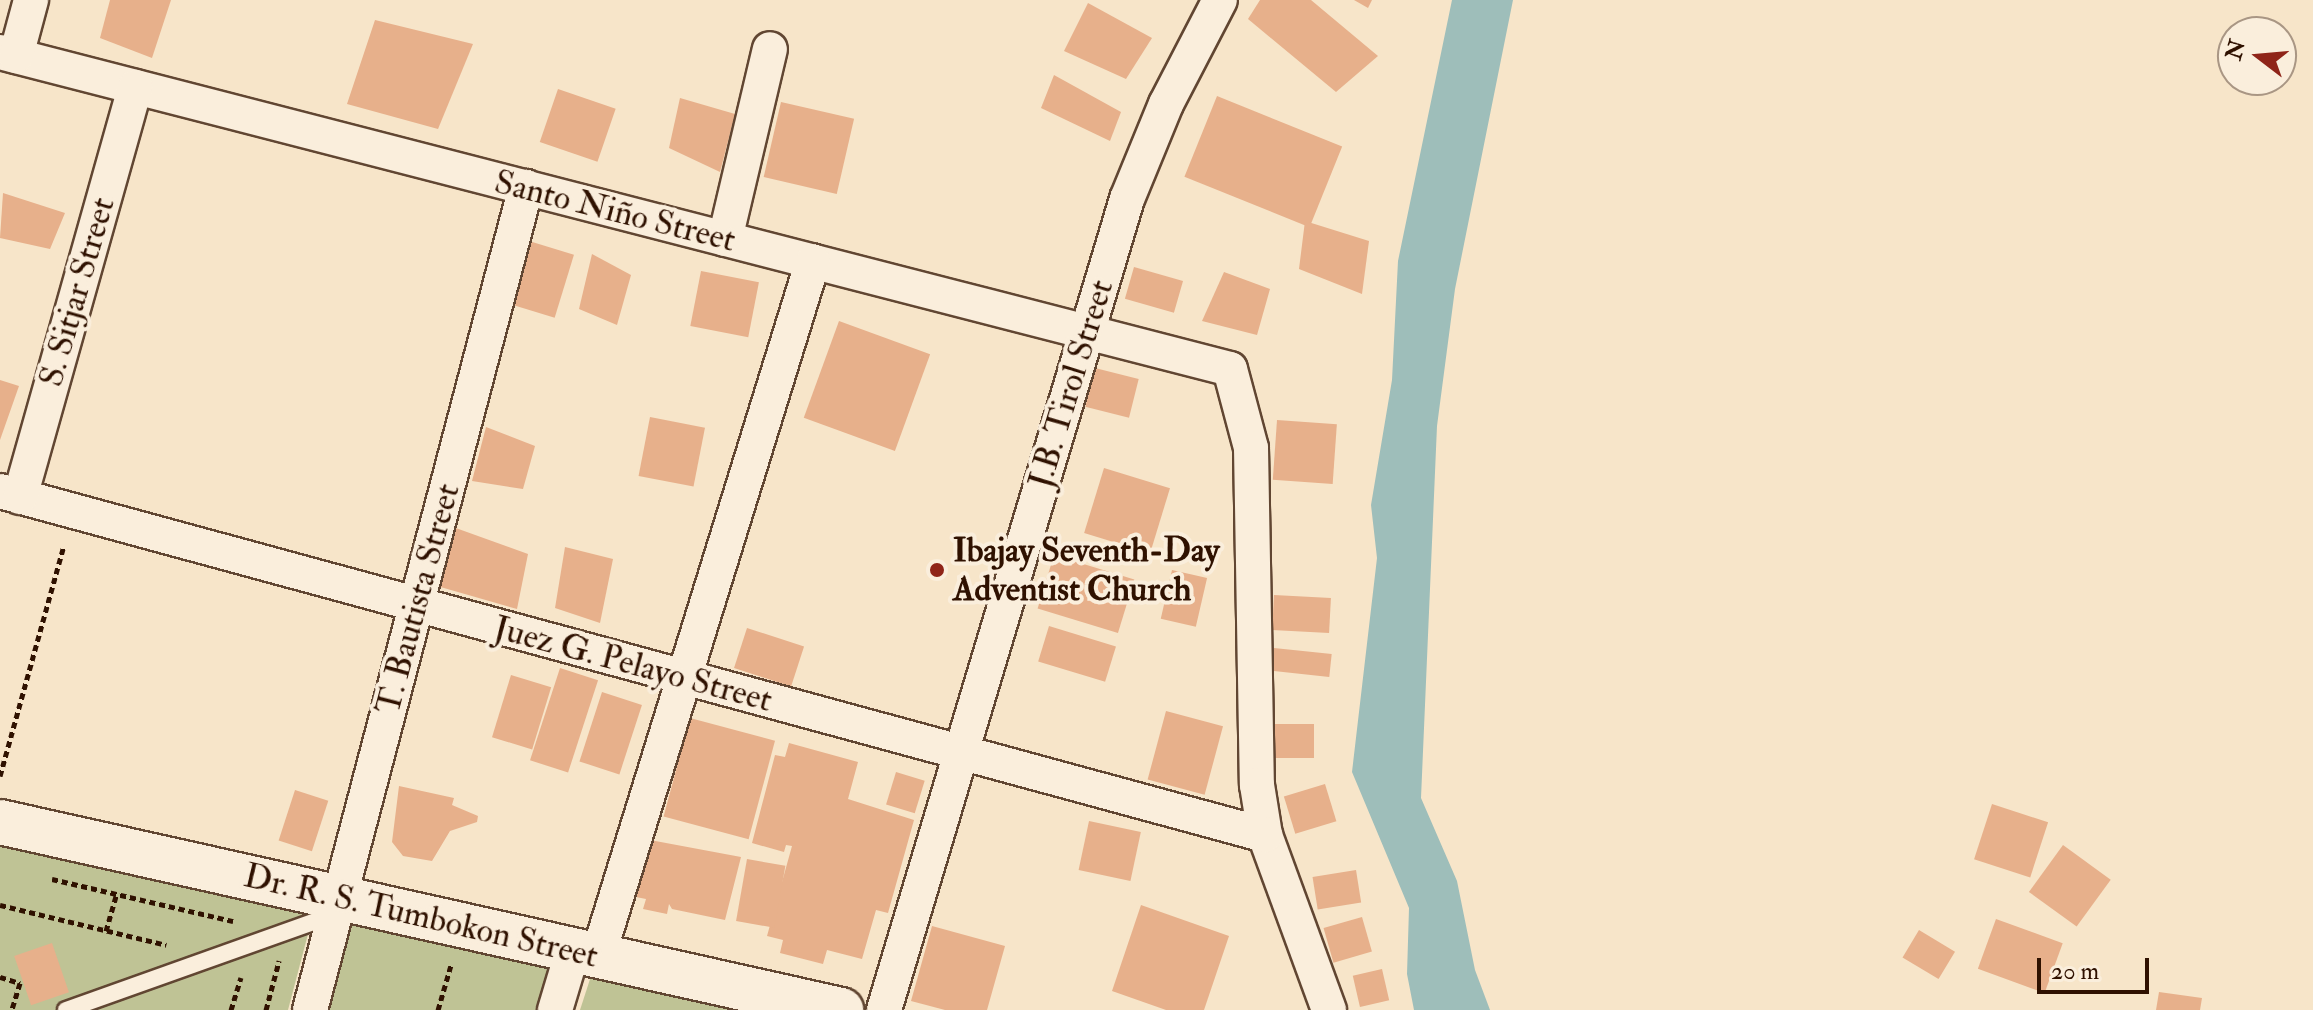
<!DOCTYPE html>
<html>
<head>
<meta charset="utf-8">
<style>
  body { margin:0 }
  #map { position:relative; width:2313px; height:1010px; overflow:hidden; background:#f7e5c9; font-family:"IM FELL Double Pica",serif }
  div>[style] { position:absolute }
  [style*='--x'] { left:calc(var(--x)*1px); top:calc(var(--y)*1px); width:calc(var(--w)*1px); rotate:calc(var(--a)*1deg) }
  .green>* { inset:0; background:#bfc395 }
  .water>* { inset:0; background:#9ebeba }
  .building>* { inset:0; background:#e7b08b; transform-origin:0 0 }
  .path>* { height:5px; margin-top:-2.5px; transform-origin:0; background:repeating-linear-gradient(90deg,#2f1100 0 6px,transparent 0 10px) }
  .roads { filter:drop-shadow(2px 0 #614632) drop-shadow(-2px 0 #614632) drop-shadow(0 2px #614632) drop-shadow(0 -2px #614632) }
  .lane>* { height:16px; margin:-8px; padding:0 8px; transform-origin:8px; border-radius:8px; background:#faeedc }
  .street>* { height:34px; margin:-17px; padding:0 17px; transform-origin:17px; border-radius:17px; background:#faeedc }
  .secondary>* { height:44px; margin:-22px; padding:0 22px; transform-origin:22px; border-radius:22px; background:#faeedc }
  .dots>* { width:22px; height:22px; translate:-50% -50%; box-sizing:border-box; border:4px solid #faeedc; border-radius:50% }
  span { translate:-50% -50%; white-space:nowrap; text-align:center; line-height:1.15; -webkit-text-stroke:8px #faeedc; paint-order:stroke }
  .street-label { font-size:34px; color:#2f1100 }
  .poi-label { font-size:34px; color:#2f1100; font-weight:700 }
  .left { translate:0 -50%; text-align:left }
  .north { position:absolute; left:2217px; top:16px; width:80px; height:80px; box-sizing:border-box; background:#faeedc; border:2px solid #a99684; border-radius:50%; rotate:286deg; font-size:22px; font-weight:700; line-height:32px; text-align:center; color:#2f1100 }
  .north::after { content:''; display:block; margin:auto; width:28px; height:36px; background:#8f2418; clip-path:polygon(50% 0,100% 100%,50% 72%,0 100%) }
  .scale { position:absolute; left:2037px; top:958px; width:112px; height:36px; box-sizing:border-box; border:4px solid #2f1100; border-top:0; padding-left:10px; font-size:24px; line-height:28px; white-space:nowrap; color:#2f1100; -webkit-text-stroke:6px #faeedc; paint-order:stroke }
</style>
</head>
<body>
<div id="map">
  <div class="green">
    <div style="clip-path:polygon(0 842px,313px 915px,288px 1010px,0 1010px)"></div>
    <div style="clip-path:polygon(352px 925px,554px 970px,541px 1010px,329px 1010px)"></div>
    <div style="clip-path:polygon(592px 973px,741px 1010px,580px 1010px)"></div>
  </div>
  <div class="water">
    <div style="clip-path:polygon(1452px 0,1513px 0,1455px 289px,1437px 426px,1421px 798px,1457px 881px,1475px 970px,1490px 1010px,1414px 1010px,1407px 974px,1409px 908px,1352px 772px,1377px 558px,1371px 505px,1392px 380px,1398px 261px)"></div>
  </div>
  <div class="building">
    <div style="clip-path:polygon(110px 0,171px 0,152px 58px,100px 38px)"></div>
    <div style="clip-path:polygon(1260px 0,1311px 0,1378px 56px,1336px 92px,1248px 19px)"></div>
    <div style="clip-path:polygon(1354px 0,1372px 0,1368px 8px)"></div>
    <div style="clip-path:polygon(1088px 3px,1152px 38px,1126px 79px,1064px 51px)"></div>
    <div style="clip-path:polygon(375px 20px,473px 44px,438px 129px,347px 104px)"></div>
    <div style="clip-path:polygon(1054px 75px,1121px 112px,1110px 141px,1041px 108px)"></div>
    <div style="left:558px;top:89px;width:61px;height:56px;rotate:19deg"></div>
    <div style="left:1217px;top:96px;width:135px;height:87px;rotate:22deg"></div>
    <div style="clip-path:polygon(680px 98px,735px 114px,720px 172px,669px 148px)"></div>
    <div style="left:781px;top:102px;width:75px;height:77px;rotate:13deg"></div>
    <div style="clip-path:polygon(3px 193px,65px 213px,50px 249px,0 238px)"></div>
    <div style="clip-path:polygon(1305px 221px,1369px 241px,1362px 294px,1299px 269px)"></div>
    <div style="left:529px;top:241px;width:47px;height:66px;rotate:17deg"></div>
    <div style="clip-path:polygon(592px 254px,631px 275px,617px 325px,579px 309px)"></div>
    <div style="left:1134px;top:267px;width:51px;height:33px;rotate:16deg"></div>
    <div style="left:701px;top:271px;width:59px;height:56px;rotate:11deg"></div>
    <div style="clip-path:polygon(1224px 272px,1270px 289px,1257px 335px,1202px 321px)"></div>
    <div style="left:839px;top:321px;width:97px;height:103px;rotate:20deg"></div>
    <div style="left:1095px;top:368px;width:45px;height:40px;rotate:14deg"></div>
    <div style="clip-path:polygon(0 380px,19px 386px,0 440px)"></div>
    <div style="left:650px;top:417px;width:56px;height:60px;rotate:11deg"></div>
    <div style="left:1277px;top:420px;width:60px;height:60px;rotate:4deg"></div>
    <div style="clip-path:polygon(486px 427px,535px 446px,523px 489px,472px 481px)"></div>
    <div style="left:1104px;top:468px;width:69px;height:68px;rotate:17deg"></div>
    <div style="clip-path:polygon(453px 527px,528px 554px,517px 609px,437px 586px)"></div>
    <div style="clip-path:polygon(565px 547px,613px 559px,600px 623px,555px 608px)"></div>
    <div style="left:1054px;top:555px;width:84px;height:56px;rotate:17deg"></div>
    <div style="left:1172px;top:570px;width:36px;height:50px;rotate:13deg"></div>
    <div style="left:1274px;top:595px;width:57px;height:35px;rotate:3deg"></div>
    <div style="left:1049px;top:626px;width:70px;height:37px;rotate:17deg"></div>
    <div style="left:747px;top:628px;width:60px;height:42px;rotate:18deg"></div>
    <div style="left:1274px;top:648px;width:58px;height:23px;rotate:6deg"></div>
    <div style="left:560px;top:668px;width:40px;height:97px;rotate:18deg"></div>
    <div style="left:511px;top:675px;width:42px;height:65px;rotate:17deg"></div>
    <div style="left:602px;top:692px;width:42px;height:73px;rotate:18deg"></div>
    <div style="left:1166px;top:711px;width:59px;height:71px;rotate:15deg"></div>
    <div style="left:690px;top:718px;width:88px;height:102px;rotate:15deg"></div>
    <div style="left:1272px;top:724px;width:42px;height:34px"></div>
    <div style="clip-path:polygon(789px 743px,858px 762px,848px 799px,914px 820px,888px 913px,876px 910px,862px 959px,827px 950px,823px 964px,780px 953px,783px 940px,767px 936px,792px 846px,786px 845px,784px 852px,752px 843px,775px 755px,785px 757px)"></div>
    <div style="left:896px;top:772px;width:30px;height:34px;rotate:17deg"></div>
    <div style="left:1325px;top:784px;width:39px;height:43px;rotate:73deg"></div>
    <div style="clip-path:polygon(399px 786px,454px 798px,452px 805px,478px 816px,477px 822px,450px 831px,432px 861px,403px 856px,392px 842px)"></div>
    <div style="left:295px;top:790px;width:35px;height:53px;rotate:18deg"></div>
    <div style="left:1992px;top:804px;width:59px;height:58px;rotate:18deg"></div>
    <div style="left:1089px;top:821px;width:53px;height:50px;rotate:12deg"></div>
    <div style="clip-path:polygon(650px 840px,741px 857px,725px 920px,672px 909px,669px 904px,667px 914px,643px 909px,646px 899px,636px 897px)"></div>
    <div style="left:2063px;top:845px;width:59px;height:58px;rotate:36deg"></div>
    <div style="left:747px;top:859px;width:39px;height:63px;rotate:10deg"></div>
    <div style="left:1356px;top:870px;width:33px;height:44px;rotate:81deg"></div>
    <div style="clip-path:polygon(1141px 905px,1229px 936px,1204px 1010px,1166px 1010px,1112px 991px)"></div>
    <div style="left:1362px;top:917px;width:36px;height:40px;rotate:74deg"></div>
    <div style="left:1996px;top:919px;width:71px;height:53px;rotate:20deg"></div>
    <div style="clip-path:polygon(932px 926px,1005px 946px,987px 1010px,945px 1010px,911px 1001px)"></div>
    <div style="left:1919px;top:930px;width:42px;height:32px;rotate:31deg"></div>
    <div style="left:52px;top:943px;width:52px;height:40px;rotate:71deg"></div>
    <div style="left:1382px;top:969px;width:32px;height:30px;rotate:77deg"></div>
    <div style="clip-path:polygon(2159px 992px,2202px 998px,2200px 1010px,2156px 1010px)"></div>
  </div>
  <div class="path">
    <div style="--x:0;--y:776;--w:239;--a:-74.5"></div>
    <div style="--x:52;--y:879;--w:186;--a:13.1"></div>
    <div style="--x:0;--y:905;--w:171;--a:13.5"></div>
    <div style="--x:106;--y:931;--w:40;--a:-74"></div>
    <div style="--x:0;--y:977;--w:21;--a:17"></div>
    <div style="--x:20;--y:983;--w:28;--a:107"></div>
    <div style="--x:231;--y:1010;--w:34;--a:-73"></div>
    <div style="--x:266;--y:1010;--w:51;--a:-75.1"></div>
    <div style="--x:438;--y:1010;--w:47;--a:-73.9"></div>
  </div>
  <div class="roads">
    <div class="lane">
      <div style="--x:66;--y:1010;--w:286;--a:-19.6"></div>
    </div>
    <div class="street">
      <div style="--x:0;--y:52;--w:1270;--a:14.45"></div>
      <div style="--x:1230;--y:369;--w:82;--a:75.1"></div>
      <div style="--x:1251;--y:448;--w:337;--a:89"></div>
      <div style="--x:1257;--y:785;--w:51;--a:80.9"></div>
      <div style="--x:1265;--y:835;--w:186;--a:69.9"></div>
      <div style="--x:16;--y:56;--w:58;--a:-75"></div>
      <div style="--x:725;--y:239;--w:195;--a:-76.7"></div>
      <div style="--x:0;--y:491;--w:1311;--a:15.21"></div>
      <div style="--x:20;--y:497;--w:426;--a:-74.3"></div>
      <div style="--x:598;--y:956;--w:727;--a:-72.81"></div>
      <div style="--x:310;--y:1010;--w:851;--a:-75.29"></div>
      <div style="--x:555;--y:1010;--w:63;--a:-73.3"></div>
      <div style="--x:884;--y:1010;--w:847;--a:-73.32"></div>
      <div style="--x:1127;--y:199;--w:103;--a:-67.7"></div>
      <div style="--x:1166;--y:104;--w:117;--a:-62.6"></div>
    </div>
    <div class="secondary">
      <div style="--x:0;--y:822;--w:862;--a:12.6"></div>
    </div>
  </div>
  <div class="dots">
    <div style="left:937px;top:570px;background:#8f2418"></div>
  </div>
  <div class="street-label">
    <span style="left:615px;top:211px;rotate:14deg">Santo Niño Street</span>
    <span style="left:77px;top:292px;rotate:-74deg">S. Sitjar Street</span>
    <span style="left:1071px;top:384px;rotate:-73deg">J.B. Tirol Street</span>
    <span style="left:418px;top:599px;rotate:-75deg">T. Bautista Street</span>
    <span style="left:633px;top:664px;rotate:15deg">Juez G. Pelayo Street</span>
    <span style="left:421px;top:916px;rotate:13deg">Dr. R. S. Tumbokon Street</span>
  </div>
  <div class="poi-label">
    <span class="left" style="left:953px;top:570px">Ibajay Seventh-Day<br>Adventist Church</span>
  </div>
  <div class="north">N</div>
  <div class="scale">20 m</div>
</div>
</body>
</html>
